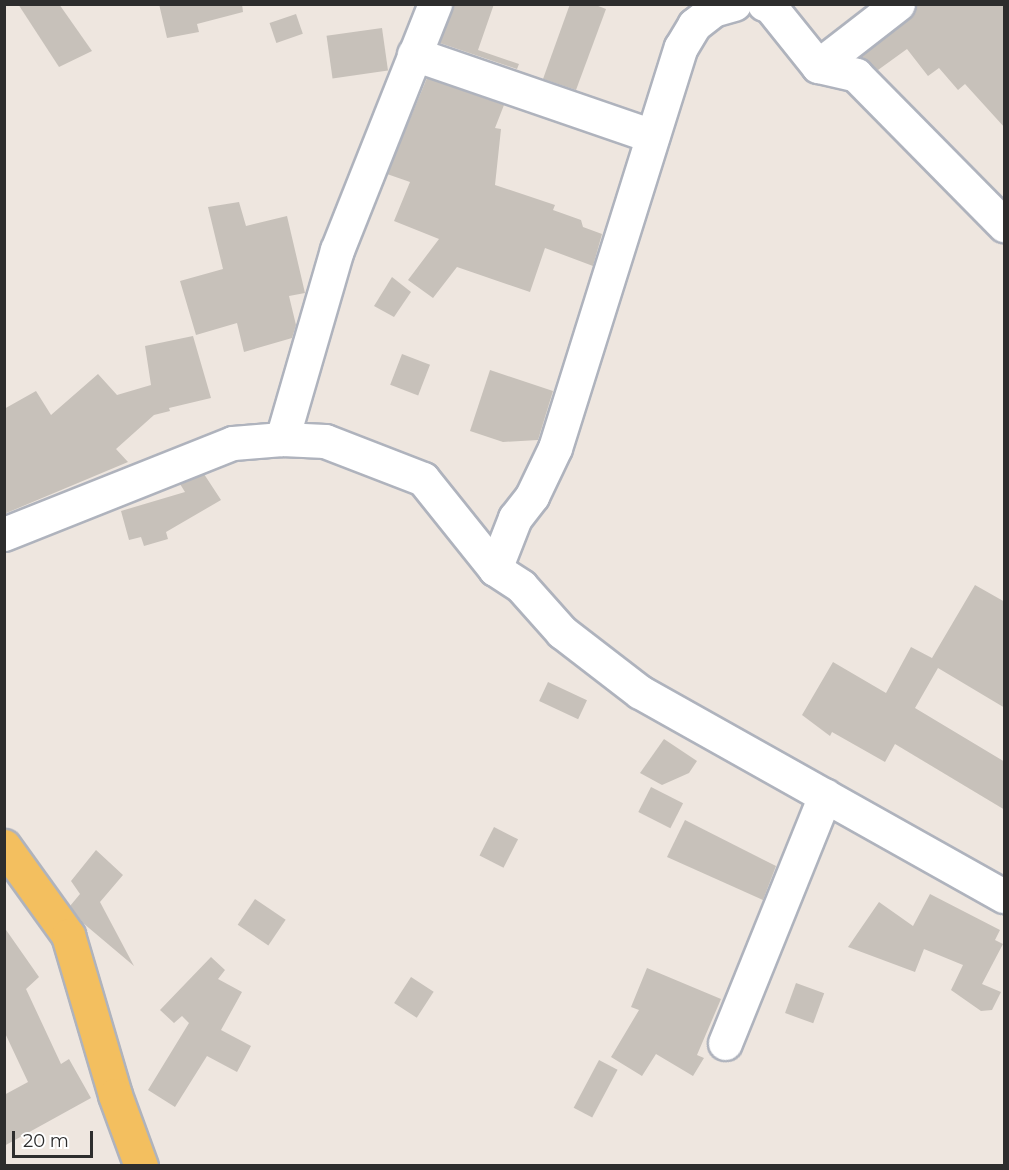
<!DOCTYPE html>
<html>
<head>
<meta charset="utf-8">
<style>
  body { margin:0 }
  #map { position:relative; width:1009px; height:1170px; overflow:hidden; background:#eee6df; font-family:Montserrat,sans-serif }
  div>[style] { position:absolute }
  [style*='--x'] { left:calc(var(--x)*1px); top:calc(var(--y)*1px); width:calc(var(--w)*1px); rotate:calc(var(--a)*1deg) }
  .building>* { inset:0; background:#c7c1ba; transform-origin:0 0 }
  .roads { filter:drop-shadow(2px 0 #afb3bd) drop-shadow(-2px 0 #afb3bd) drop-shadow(0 2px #afb3bd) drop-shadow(0 -2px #afb3bd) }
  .minor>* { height:33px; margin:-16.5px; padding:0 16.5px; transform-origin:16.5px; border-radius:16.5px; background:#fff }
  .major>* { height:33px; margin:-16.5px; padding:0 16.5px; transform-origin:16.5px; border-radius:16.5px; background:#f3bf5f }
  span { translate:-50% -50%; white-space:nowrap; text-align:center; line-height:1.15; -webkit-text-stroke:6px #fff; paint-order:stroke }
  .frame { position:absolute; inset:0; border:6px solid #2d2d2d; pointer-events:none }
  .scale { position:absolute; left:12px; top:1131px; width:81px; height:27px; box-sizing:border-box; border:3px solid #2d2d2d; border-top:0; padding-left:8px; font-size:18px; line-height:21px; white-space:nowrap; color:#2d2d2d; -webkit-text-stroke:4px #fff; paint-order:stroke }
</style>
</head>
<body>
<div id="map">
  <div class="building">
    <div style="clip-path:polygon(18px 4px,59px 4px,92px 51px,59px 67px)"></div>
    <div style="clip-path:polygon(159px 4px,242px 4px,243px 12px,197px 24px,199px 32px,167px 38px)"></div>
    <div style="clip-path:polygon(453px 4px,494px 4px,478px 50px,519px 64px,517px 69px,440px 43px)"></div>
    <div style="clip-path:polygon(570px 4px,593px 4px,606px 9px,576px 90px,543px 79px)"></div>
    <div style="clip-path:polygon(916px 4px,1005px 4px,1005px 128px,965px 84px,958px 90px,939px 68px,928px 76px,907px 49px,878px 70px,861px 57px,909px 19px)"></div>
    <div style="left:296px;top:14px;width:21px;height:28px;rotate:71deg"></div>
    <div style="left:382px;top:28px;width:43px;height:56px;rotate:82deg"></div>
    <div style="clip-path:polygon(427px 78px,504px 105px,495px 128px,501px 129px,495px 185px,555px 205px,553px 210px,581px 220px,583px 227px,602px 234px,593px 266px,545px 248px,530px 292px,457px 267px,433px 298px,408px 280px,439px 239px,394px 221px,410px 182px,387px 174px)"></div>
    <div style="clip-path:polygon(239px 202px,246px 226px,287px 216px,305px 293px,289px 296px,296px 325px,292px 338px,244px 352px,237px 323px,196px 335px,180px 281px,223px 269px,208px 207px)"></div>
    <div style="clip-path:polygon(392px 277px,411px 292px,394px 317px,374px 306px)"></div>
    <div style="clip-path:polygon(193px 336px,211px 398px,169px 408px,170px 411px,154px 415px,116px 449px,128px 462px,4px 514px,4px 409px,36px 391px,51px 415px,98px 374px,117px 395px,151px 385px,145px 346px)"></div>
    <div style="left:402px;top:354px;width:30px;height:33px;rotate:21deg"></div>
    <div style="clip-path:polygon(490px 370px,553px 391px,538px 440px,503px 442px,470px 431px)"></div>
    <div style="clip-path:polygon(204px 474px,221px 500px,166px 532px,168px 539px,144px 546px,141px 537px,129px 540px,121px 511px,185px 492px,180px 484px)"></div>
    <div style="clip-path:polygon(975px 585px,1005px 602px,1005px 708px,938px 668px,915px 708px,1005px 762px,1005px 810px,895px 744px,885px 762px,832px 732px,830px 736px,802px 715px,833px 662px,886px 693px,911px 647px,932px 658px)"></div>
    <div style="left:548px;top:682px;width:43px;height:21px;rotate:25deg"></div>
    <div style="clip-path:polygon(664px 739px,697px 761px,689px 773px,662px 785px,640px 773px)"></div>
    <div style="left:651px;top:787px;width:36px;height:28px;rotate:27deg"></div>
    <div style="clip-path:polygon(685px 820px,776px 866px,763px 900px,667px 857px)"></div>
    <div style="left:494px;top:827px;width:27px;height:32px;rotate:27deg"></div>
    <div style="clip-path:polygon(96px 850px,123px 875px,100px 902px,134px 966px,83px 923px,70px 906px,80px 894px,71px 881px)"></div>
    <div style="clip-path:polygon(930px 894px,1000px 930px,995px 940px,1003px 944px,982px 984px,1001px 992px,992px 1010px,981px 1011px,951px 990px,963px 965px,924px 949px,915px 972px,848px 947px,879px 902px,913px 926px)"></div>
    <div style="left:255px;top:899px;width:37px;height:31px;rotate:34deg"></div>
    <div style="clip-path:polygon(4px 927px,39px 977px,26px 989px,61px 1064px,69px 1059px,91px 1098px,4px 1146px,4px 1095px,28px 1082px,4px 1031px)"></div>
    <div style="clip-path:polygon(211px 957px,225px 970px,218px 979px,242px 992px,221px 1030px,251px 1046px,237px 1072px,207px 1056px,175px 1107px,148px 1090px,189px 1023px,182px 1016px,174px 1023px,160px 1010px)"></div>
    <div style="clip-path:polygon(647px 968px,721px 999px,697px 1055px,704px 1058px,693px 1076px,656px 1054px,642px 1076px,611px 1057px,639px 1010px,631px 1007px)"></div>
    <div style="left:411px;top:977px;width:27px;height:31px;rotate:33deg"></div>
    <div style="left:796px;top:983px;width:30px;height:32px;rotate:20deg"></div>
    <div style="left:599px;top:1060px;width:21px;height:54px;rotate:28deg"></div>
  </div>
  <div class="roads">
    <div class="minor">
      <div style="--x:764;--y:4;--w:5;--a:11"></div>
      <div style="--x:769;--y:5;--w:78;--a:51.2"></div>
      <div style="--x:818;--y:66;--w:39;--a:13"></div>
      <div style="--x:856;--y:75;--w:211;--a:45.4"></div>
      <div style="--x:414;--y:54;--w:252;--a:19"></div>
      <div style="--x:818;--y:66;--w:101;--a:-37.8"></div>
      <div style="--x:282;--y:439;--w:197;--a:-73.8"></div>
      <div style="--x:337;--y:250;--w:265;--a:-68.3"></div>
      <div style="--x:4;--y:534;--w:246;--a:-21.7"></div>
      <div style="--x:233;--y:443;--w:49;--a:-4.7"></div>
      <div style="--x:282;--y:439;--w:43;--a:2.7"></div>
      <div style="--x:325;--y:441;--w:105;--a:21.2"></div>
      <div style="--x:423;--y:479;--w:115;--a:51.3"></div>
      <div style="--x:495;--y:569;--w:31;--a:33"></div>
      <div style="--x:521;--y:586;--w:62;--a:48.3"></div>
      <div style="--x:562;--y:632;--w:98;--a:37.6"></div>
      <div style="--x:640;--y:692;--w:417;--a:29.3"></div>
      <div style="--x:495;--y:569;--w:55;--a:-68.6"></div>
      <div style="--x:515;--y:518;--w:28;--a:-52"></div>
      <div style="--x:532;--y:496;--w:53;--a:-64.4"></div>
      <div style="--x:555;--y:448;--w:420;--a:-72.6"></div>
      <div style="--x:681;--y:47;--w:26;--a:-59"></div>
      <div style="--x:694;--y:25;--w:24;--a:-38"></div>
      <div style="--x:713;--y:10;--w:22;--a:-16"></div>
      <div style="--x:725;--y:1043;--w:267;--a:-68"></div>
    </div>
    <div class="major">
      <div style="--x:4;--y:846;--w:110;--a:54.3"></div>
      <div style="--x:68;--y:935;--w:167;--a:73.6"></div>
      <div style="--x:115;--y:1095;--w:76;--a:69.9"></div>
    </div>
  </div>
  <div class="frame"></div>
  <div class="scale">20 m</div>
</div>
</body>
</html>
